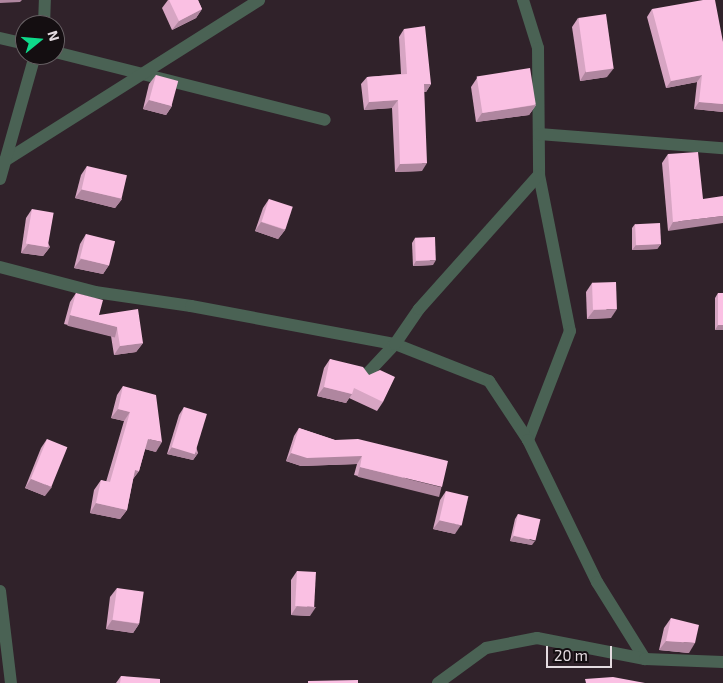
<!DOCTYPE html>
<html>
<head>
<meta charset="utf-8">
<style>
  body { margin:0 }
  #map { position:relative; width:723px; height:683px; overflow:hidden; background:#30222a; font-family:"Exo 2",sans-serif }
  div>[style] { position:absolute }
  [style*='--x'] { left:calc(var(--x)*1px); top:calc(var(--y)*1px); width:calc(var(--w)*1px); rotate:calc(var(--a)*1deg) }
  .minor>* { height:12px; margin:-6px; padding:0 6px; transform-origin:6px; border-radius:6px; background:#4a6254 }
  .wall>* { inset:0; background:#d7a5c3 }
  .shaded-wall>* { inset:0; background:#af869f; transform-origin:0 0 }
  .building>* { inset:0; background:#fac0e3; transform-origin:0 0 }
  span { translate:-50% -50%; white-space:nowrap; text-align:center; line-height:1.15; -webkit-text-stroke:5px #140e11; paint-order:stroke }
  .north { position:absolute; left:15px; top:15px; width:50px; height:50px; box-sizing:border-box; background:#140e11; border:1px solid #676064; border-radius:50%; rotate:73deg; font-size:14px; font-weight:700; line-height:20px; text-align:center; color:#e4dbe0 }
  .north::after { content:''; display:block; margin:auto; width:18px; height:22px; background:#0ed98a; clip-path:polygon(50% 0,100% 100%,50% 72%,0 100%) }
  .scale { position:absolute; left:546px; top:646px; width:66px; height:22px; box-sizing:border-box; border:2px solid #e4dbe0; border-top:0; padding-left:6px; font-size:15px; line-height:18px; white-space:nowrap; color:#e4dbe0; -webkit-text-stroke:4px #140e11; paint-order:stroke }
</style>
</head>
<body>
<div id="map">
  <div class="minor">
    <div style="--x:523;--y:0;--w:50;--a:72.6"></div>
    <div style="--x:538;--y:48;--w:127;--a:89.5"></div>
    <div style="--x:539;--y:175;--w:159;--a:78.8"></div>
    <div style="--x:570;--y:331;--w:117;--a:111.1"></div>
    <div style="--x:44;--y:25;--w:25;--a:-88"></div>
    <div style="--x:0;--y:38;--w:26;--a:13"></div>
    <div style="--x:55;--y:52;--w:278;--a:14.1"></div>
    <div style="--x:539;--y:134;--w:185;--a:4.4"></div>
    <div style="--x:3;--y:162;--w:303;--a:-32.3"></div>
    <div style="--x:0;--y:179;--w:129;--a:-74.2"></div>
    <div style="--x:0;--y:267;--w:98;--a:14.7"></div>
    <div style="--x:95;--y:292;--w:97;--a:8.3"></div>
    <div style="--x:191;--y:306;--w:208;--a:10.6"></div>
    <div style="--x:395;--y:344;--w:101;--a:21.5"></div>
    <div style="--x:489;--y:381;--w:71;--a:56.5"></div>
    <div style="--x:528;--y:440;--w:158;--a:64.1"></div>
    <div style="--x:597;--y:582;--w:91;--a:58.1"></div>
    <div style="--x:365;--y:376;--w:44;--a:-46.8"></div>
    <div style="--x:395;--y:344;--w:42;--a:-55.6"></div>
    <div style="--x:419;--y:309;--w:180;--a:-48.2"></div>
    <div style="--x:0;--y:591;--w:93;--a:83.2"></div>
    <div style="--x:438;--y:683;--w:59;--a:-36.1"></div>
    <div style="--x:486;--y:648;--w:52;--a:-11.1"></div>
    <div style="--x:537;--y:638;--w:110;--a:11"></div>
    <div style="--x:645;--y:659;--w:78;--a:2.2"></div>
  </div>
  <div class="wall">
    <div style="clip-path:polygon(168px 0,198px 0,202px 9px,196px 18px,172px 30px,162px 8px)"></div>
    <div style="clip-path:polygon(652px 9px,723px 42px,723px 112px,694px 109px,697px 82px,666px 88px,647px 17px)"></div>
    <div style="clip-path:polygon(578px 18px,607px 77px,580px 81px,572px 27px)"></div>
    <div style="clip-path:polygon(404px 29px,431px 84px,426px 92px,424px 92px,422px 171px,395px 172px,392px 108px,364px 110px,361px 84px,367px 77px,401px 74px,399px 37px)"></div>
    <div style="clip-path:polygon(156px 75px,172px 106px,166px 115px,143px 109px,149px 84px)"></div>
    <div style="clip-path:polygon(477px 78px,536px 105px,529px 115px,476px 122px,471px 87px)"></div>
    <div style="clip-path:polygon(668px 154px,703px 199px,668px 231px,662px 163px)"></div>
    <div style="clip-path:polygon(87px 166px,122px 199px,115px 208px,75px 198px,81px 175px)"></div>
    <div style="clip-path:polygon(269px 199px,285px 230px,278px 239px,255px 231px,263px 208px)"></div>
    <div style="clip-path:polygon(32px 209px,50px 247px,43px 256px,21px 253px,26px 218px)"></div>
    <div style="clip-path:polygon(635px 224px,661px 244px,657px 249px,632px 250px,632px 228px)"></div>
    <div style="clip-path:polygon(86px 234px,109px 265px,103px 274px,74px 268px,80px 244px)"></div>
    <div style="clip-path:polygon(415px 238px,433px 265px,413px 266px,412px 243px)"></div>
    <div style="clip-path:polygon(592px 283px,611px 318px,587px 319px,586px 292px)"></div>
    <div style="clip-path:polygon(76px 293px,99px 315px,143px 343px,136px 352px,114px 355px,111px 336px,64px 324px,70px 302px)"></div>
    <div style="clip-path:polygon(718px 293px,723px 330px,715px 330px,715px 298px)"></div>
    <div style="clip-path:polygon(330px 359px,369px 375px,383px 402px,377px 411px,349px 398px,346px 403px,317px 396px,324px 368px)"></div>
    <div style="clip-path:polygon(123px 386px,156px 452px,145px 449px,139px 471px,133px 479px,127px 510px,120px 519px,90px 513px,94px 490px,101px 480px,106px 482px,124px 421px,111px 418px,117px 395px)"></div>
    <div style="clip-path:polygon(184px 407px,198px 453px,193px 460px,167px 454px,179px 415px)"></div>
    <div style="clip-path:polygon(299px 428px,335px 440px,436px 495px,354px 475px,357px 464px,301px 466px,286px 461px,294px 436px)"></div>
    <div style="clip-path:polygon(47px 439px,45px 496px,25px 488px,41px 448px)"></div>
    <div style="clip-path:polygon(446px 491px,455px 534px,433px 529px,440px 500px)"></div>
    <div style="clip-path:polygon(518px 514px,532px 545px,510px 541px,515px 519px)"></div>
    <div style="clip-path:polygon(297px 571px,310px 616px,291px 615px,291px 580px)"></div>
    <div style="clip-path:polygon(117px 588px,139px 624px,133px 633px,106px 629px,110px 597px)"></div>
    <div style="clip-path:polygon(671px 618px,689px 653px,659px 650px,664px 628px)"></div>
    <div style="clip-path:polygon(121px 676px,160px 683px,116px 683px)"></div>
  </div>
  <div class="shaded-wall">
    <div style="clip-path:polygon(0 0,22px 0,20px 2px,0 3px)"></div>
    <div style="clip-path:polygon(202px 9px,196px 18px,172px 30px,179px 21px)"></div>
    <div style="clip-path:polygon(614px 68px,607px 77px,580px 81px,586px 71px)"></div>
    <div style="clip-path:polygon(702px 75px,697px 82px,666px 88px,671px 81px)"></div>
    <div style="clip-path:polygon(424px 84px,431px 84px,426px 92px,418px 92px)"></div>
    <div style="clip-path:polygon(149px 100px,172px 106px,166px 115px,143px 109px)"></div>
    <div style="clip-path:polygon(398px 100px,392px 108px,364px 110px,369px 102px)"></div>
    <div style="clip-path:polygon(699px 102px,723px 104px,723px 112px,694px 109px)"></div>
    <div style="clip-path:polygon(536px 105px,529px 115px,476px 122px,482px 113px)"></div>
    <div style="clip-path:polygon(427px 163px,422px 171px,395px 172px,400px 164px)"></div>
    <div style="clip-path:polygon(82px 189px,122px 199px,115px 208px,75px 198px)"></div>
    <div style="clip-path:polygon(723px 216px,723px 223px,668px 231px,673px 222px)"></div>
    <div style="clip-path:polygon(261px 222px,285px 230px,278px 239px,255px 231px)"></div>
    <div style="clip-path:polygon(28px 244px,50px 247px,43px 256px,21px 253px)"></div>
    <div style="clip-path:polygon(661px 244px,657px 249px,632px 250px,636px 245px)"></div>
    <div style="clip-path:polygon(81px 259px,109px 265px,103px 274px,74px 268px)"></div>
    <div style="clip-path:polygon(436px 260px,433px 265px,413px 266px,416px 261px)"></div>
    <div style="clip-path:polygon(617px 309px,611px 318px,587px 319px,594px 310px)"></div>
    <div style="left:70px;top:315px;width:49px;height:11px;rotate:14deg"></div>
    <div style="clip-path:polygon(718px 325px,723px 325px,723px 330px,715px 330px)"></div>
    <div style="clip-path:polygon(143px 343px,136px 352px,114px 355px,120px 346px)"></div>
    <div style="clip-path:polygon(324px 387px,352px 394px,346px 403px,317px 396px)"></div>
    <div style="clip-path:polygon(118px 409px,130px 412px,124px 421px,111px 418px)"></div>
    <div style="clip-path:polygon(148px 439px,162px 442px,156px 452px,141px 448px)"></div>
    <div style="clip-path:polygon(172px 447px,198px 453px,193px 460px,167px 454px)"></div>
    <div style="clip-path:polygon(291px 453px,362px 456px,357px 464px,301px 466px,286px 461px)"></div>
    <div style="left:360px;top:467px;width:84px;height:10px;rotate:14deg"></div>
    <div style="clip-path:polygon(135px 470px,139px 471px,132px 480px)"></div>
    <div style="clip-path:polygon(31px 479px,52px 487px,45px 496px,25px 488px)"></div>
    <div style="clip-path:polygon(96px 503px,127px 510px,120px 519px,90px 513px)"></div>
    <div style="clip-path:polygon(440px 520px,461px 525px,455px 534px,433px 529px)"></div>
    <div style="clip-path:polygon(514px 536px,535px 541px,532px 545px,510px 541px)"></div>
    <div style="clip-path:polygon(297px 606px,316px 607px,310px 616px,291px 615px)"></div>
    <div style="clip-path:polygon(112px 620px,139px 624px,133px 633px,106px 629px)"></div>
    <div style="clip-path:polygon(666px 641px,695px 643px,689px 653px,659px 650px)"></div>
  </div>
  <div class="building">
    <div style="clip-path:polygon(169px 0,198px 0,202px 9px,179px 21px)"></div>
    <div style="clip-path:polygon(703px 0,715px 0,723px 42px,723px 104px,699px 102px,702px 75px,671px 81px,652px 9px)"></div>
    <div style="left:606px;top:14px;width:55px;height:28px;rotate:82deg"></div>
    <div style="clip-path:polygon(425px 26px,431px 84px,424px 84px,427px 163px,400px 164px,398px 100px,369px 102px,367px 77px,407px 74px,404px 29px)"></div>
    <div style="left:530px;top:68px;width:37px;height:54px;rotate:81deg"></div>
    <div style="left:156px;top:75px;width:23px;height:26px;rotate:15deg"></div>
    <div style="clip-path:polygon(698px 152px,703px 199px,723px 196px,723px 216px,673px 222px,668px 154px)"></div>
    <div style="left:87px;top:166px;width:41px;height:24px;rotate:13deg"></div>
    <div style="left:269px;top:199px;width:25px;height:24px;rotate:18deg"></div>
    <div style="left:32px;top:209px;width:22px;height:35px;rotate:10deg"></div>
    <div style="left:660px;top:223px;width:21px;height:25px;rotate:87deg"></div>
    <div style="left:86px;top:234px;width:30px;height:25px;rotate:14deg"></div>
    <div style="left:435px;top:237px;width:23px;height:20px;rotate:88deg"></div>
    <div style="left:616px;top:282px;width:27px;height:24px;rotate:88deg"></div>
    <div style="clip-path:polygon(76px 293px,103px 300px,99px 315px,138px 309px,143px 343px,120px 346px,117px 327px,70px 315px)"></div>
    <div style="left:718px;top:293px;width:5px;height:32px"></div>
    <div style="clip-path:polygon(330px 359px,363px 367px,369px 375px,380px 370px,395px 377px,383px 402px,354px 388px,352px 394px,324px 387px)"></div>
    <div style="clip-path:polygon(123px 386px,156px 395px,162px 442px,148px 439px,139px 471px,135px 470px,127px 510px,96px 503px,101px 480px,110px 482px,130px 412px,118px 409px)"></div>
    <div style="left:184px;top:407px;width:24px;height:42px;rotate:17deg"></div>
    <div style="clip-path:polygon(299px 428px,335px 440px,358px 439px,448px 461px,442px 487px,360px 467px,362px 456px,307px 458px,291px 453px)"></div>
    <div style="left:47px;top:439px;width:22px;height:43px;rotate:22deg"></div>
    <div style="left:446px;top:491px;width:23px;height:30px;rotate:13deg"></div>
    <div style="left:518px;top:514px;width:23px;height:22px;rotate:13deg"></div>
    <div style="left:297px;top:571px;width:19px;height:35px;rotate:3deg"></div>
    <div style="left:117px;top:588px;width:27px;height:32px;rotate:8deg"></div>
    <div style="clip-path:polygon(671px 618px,699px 625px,695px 643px,666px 641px)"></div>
    <div style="clip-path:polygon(121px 676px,160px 679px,160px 683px,120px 683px)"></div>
    <div style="clip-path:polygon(613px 677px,645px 683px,586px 683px,585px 679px)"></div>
    <div style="clip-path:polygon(358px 680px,358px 683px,308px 683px,308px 681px)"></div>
  </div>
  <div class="north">N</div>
  <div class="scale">20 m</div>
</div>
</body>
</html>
